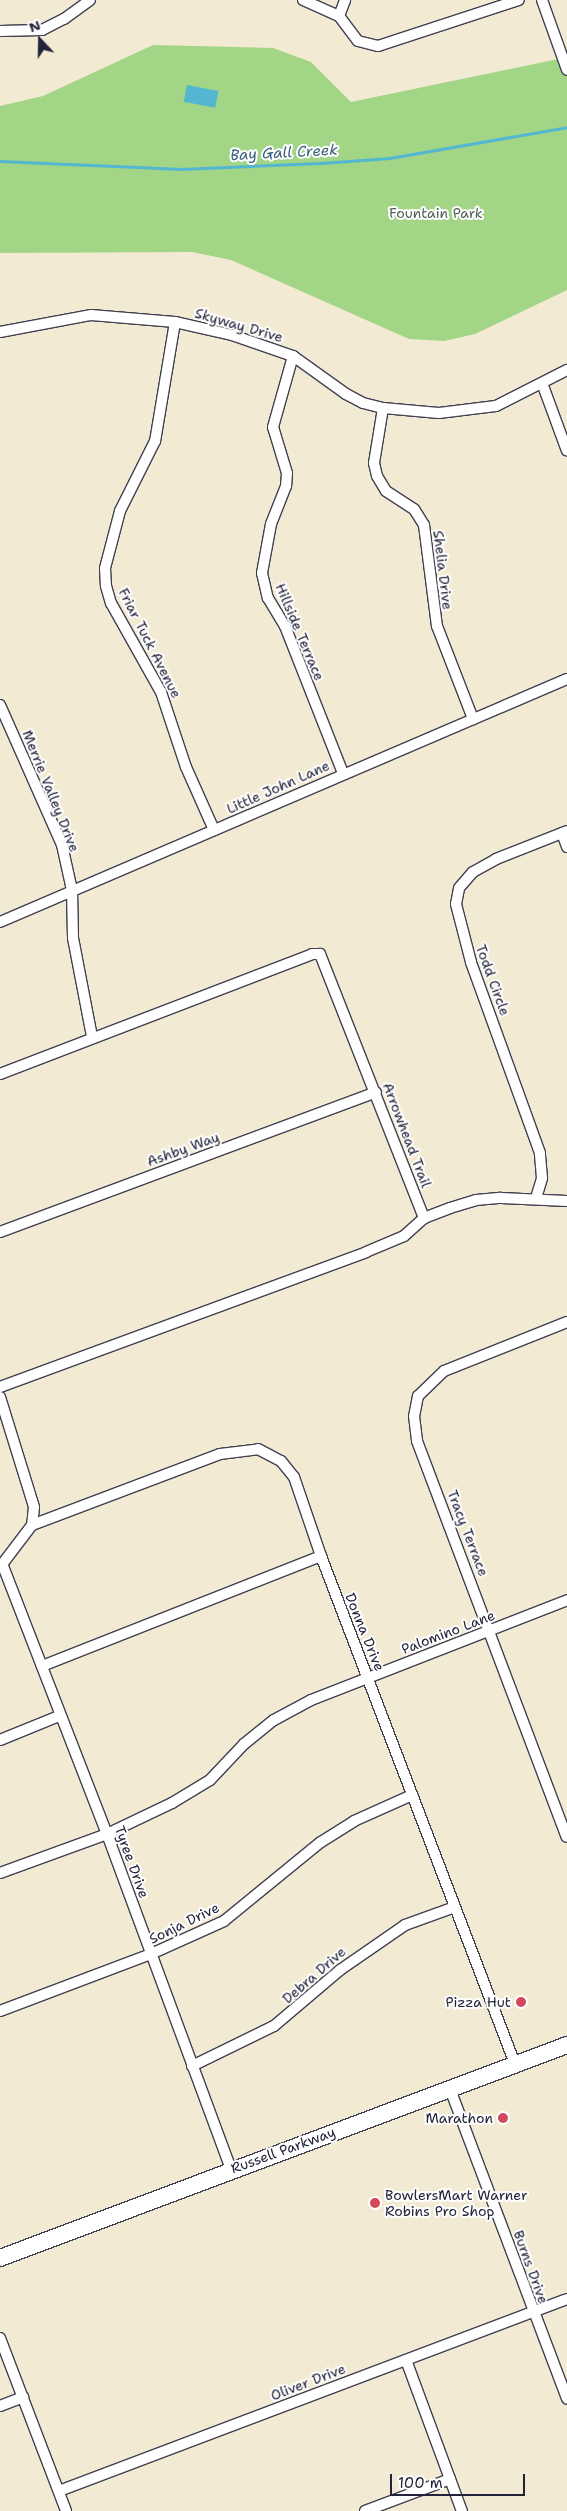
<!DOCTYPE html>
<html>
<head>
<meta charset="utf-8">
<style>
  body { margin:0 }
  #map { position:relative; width:567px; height:2511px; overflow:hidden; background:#f3ead3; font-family:"Shantell Sans",sans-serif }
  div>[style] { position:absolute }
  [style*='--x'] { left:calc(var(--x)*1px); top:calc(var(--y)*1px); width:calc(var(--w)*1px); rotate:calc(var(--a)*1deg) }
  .green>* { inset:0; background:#a2d585 }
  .water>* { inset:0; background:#53b7d2; transform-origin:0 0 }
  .stream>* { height:2.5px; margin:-1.25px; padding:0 1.25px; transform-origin:1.25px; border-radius:1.25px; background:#53b7d2 }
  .roads { filter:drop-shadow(1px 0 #414052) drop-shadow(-1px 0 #414052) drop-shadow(0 1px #414052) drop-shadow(0 -1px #414052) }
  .street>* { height:10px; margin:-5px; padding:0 5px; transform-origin:5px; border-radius:5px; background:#fff }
  .primary>* { height:16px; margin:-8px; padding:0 8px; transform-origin:8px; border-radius:8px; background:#fff }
  .dots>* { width:14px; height:14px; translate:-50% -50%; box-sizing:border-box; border:2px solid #fff; border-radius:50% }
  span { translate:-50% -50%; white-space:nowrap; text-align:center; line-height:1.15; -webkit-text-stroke:4px #fff; paint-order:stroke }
  .park-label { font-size:14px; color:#4f6155 }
  .street-label { font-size:14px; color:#22223b }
  .poi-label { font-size:14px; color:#22223b }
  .right { translate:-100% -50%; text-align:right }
  .left { translate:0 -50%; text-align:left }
  .water-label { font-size:15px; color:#365e77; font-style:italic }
  .north { position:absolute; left:15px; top:15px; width:50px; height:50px; -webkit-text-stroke:4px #fff; paint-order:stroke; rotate:339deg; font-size:14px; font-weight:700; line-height:20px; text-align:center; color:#22223b }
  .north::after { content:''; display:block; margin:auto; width:18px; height:22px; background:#22223b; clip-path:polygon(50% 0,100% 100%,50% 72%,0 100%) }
  .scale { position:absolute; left:390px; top:2474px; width:135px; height:22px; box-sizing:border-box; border:2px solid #22223b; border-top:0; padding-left:6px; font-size:15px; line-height:18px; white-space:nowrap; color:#22223b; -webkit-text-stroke:4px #fff; paint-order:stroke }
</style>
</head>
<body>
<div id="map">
  <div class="green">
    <div style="clip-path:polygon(153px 45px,273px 48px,311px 62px,351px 102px,563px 58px,567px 70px,567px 290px,475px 334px,444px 341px,409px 339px,231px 260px,192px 252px,0 253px,0 106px,43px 96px)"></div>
  </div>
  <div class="water">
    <div style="left:187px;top:85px;width:32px;height:17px;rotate:11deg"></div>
  </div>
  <div class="stream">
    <div style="--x:0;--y:161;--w:182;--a:2.5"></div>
    <div style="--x:182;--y:169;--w:139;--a:-2.5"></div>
    <div style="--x:321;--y:163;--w:69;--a:-4.1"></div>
    <div style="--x:390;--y:158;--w:180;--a:-9.9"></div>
  </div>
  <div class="roads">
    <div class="street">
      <div style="--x:303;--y:0;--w:39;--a:24"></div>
      <div style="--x:339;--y:16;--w:31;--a:53"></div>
      <div style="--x:358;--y:41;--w:21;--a:14"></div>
      <div style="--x:378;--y:46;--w:148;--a:-18.1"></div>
      <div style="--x:542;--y:0;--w:74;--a:70.3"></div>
      <div style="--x:339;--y:16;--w:17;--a:-69"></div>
      <div style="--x:0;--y:31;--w:42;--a:-1.4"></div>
      <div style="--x:42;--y:30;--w:25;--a:-27"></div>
      <div style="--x:64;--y:19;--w:32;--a:-36"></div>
      <div style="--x:175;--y:322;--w:121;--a:99.5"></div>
      <div style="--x:155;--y:441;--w:78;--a:116.6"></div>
      <div style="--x:120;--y:511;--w:59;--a:104.7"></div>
      <div style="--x:105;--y:568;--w:18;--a:87"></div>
      <div style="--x:106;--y:586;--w:18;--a:74"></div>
      <div style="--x:111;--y:603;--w:102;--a:60.7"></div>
      <div style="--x:161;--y:692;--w:79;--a:71.6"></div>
      <div style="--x:186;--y:767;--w:69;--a:66"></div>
      <div style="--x:0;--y:332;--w:93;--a:-10.6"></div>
      <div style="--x:91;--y:315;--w:84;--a:4.8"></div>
      <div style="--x:175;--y:322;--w:58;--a:12.8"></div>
      <div style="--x:232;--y:335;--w:65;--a:19"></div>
      <div style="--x:293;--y:356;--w:65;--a:35.6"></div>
      <div style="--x:346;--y:394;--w:19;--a:28"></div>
      <div style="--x:363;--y:403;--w:21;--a:14"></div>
      <div style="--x:383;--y:408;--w:56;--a:5.1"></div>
      <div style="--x:439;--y:413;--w:57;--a:-7"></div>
      <div style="--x:496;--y:406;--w:80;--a:-26.9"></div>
      <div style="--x:293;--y:356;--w:74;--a:105.7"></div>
      <div style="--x:273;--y:427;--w:48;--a:73.1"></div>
      <div style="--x:287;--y:473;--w:13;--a:94"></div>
      <div style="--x:286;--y:486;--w:41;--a:111.5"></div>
      <div style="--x:271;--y:524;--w:50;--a:100.4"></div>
      <div style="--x:262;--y:573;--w:26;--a:77"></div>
      <div style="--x:268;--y:598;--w:33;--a:59"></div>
      <div style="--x:285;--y:626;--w:158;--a:68.5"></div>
      <div style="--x:542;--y:383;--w:72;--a:69.8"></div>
      <div style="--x:383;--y:408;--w:56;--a:99.3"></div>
      <div style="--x:374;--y:463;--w:13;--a:77"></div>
      <div style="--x:377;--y:476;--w:17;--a:59"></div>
      <div style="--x:386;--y:491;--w:33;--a:33"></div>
      <div style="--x:414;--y:509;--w:19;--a:58"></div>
      <div style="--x:424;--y:525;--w:102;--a:82.7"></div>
      <div style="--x:437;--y:626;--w:100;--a:68.8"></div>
      <div style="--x:0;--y:705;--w:153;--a:66.1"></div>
      <div style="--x:62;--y:845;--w:46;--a:77.5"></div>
      <div style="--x:72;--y:890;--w:48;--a:88.8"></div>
      <div style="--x:73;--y:938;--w:101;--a:79.1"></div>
      <div style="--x:562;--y:833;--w:15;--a:70"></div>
      <div style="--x:0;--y:922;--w:617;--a:-23.2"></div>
      <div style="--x:0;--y:1074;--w:334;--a:-21"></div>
      <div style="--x:312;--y:954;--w:8;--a:0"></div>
      <div style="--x:320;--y:954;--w:284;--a:68.5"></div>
      <div style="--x:536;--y:1198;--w:21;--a:-73"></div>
      <div style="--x:542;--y:1178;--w:25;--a:-95"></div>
      <div style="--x:540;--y:1153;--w:203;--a:-109.9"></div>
      <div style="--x:471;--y:962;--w:60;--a:-104.5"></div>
      <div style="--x:456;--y:904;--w:16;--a:-79"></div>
      <div style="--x:459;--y:888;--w:21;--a:-49"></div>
      <div style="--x:473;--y:872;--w:26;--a:-29"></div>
      <div style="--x:496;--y:859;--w:76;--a:-21.5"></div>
      <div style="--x:0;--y:1232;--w:401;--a:-20.4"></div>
      <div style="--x:567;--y:1322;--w:132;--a:158.3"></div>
      <div style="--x:444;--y:1371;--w:36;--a:136"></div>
      <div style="--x:418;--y:1396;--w:20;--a:101"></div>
      <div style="--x:414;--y:1416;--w:25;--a:83"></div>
      <div style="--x:417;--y:1441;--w:423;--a:69.3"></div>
      <div style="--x:0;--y:1387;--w:390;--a:-20.2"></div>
      <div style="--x:366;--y:1252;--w:41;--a:-22.8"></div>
      <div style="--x:404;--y:1236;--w:27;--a:-42"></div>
      <div style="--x:424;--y:1218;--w:28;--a:-21"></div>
      <div style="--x:450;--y:1208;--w:27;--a:-17"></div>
      <div style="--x:476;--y:1200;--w:25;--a:-5"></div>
      <div style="--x:501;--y:1198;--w:66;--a:2.6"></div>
      <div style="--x:0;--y:1397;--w:115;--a:72.8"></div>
      <div style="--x:34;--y:1507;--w:18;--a:96"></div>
      <div style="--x:32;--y:1525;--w:53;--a:127.3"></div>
      <div style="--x:32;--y:1525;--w:201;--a:-20.7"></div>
      <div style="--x:220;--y:1454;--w:38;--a:-7"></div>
      <div style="--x:258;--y:1449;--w:26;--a:28"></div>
      <div style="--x:281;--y:1461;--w:21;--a:51"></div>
      <div style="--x:294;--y:1477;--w:83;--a:71.1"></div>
      <div style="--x:321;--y:1556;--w:544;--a:69.1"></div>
      <div style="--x:3;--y:1566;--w:287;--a:68.8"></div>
      <div style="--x:107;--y:1834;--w:358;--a:69.7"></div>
      <div style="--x:42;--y:1666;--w:300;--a:-21.5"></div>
      <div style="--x:0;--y:1740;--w:64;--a:-22.1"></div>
      <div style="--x:0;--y:1873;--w:114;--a:-20"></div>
      <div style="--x:107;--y:1834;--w:72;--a:-25.5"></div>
      <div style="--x:172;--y:1803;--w:44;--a:-31.2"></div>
      <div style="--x:210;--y:1780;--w:50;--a:-46.6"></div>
      <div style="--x:244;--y:1744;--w:38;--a:-39"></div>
      <div style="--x:274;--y:1720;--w:42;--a:-28.4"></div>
      <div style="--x:311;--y:1700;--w:275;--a:-21.3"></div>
      <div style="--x:0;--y:2011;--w:161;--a:-20.7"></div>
      <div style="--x:151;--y:1954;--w:80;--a:-24.3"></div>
      <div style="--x:224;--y:1921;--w:125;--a:-39.2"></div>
      <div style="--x:321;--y:1842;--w:39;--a:-32"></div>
      <div style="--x:354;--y:1821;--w:64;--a:-24.1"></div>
      <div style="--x:192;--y:2066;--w:91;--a:-26"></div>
      <div style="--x:274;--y:2026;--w:87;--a:-40.3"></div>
      <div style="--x:340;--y:1970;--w:79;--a:-34.7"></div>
      <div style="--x:405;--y:1925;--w:53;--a:-19.8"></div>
      <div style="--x:450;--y:2089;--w:331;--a:69.3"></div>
      <div style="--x:0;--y:2338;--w:185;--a:69.1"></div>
      <div style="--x:406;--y:2360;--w:161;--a:69.7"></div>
      <div style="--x:0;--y:2406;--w:25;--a:-21"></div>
      <div style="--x:59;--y:2491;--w:543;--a:-20.7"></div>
      <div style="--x:365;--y:2511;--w:91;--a:-20.6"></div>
    </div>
    <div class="primary">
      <div style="--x:0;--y:2258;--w:606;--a:-20.59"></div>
    </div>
  </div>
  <div class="dots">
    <div style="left:521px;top:2002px;background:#d1495b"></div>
    <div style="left:503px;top:2118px;background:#d1495b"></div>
    <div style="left:375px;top:2203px;background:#d1495b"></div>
  </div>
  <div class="park-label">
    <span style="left:436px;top:213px">Fountain Park</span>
  </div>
  <div class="street-label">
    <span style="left:239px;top:325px;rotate:16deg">Skyway Drive</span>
    <span style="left:443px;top:570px;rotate:83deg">Shelia Drive</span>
    <span style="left:300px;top:632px;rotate:67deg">Hillside Terrace</span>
    <span style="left:150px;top:643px;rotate:63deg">Friar Tuck Avenue</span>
    <span style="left:278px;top:787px;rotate:-24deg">Little John Lane</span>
    <span style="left:51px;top:791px;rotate:68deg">Merrie Valley Drive</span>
    <span style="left:493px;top:980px;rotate:70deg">Todd Circle</span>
    <span style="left:407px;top:1135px;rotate:69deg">Arrowhead Trail</span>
    <span style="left:183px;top:1149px;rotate:-20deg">Ashby Way</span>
    <span style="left:468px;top:1533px;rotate:69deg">Tracy Terrace</span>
    <span style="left:365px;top:1632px;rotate:68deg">Donna Drive</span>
    <span style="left:448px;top:1632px;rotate:-21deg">Palomino Lane</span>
    <span style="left:132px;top:1862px;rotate:70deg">Tyree Drive</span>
    <span style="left:184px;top:1923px;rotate:-26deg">Sonja Drive</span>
    <span style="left:314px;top:1975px;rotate:-41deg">Debra Drive</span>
    <span style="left:283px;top:2150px;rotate:-20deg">Russell Parkway</span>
    <span style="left:531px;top:2267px;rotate:70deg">Burns Drive</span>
    <span style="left:308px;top:2382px;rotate:-21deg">Oliver Drive</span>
  </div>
  <div class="poi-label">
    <span class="right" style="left:511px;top:2002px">Pizza Hut</span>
    <span class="right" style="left:493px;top:2118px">Marathon</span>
    <span class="left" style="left:385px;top:2203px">BowlersMart Warner<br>Robins Pro Shop</span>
  </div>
  <div class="water-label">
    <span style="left:284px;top:153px;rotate:-3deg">Bay Gall Creek</span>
  </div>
  <div class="north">N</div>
  <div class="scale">100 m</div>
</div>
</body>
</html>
